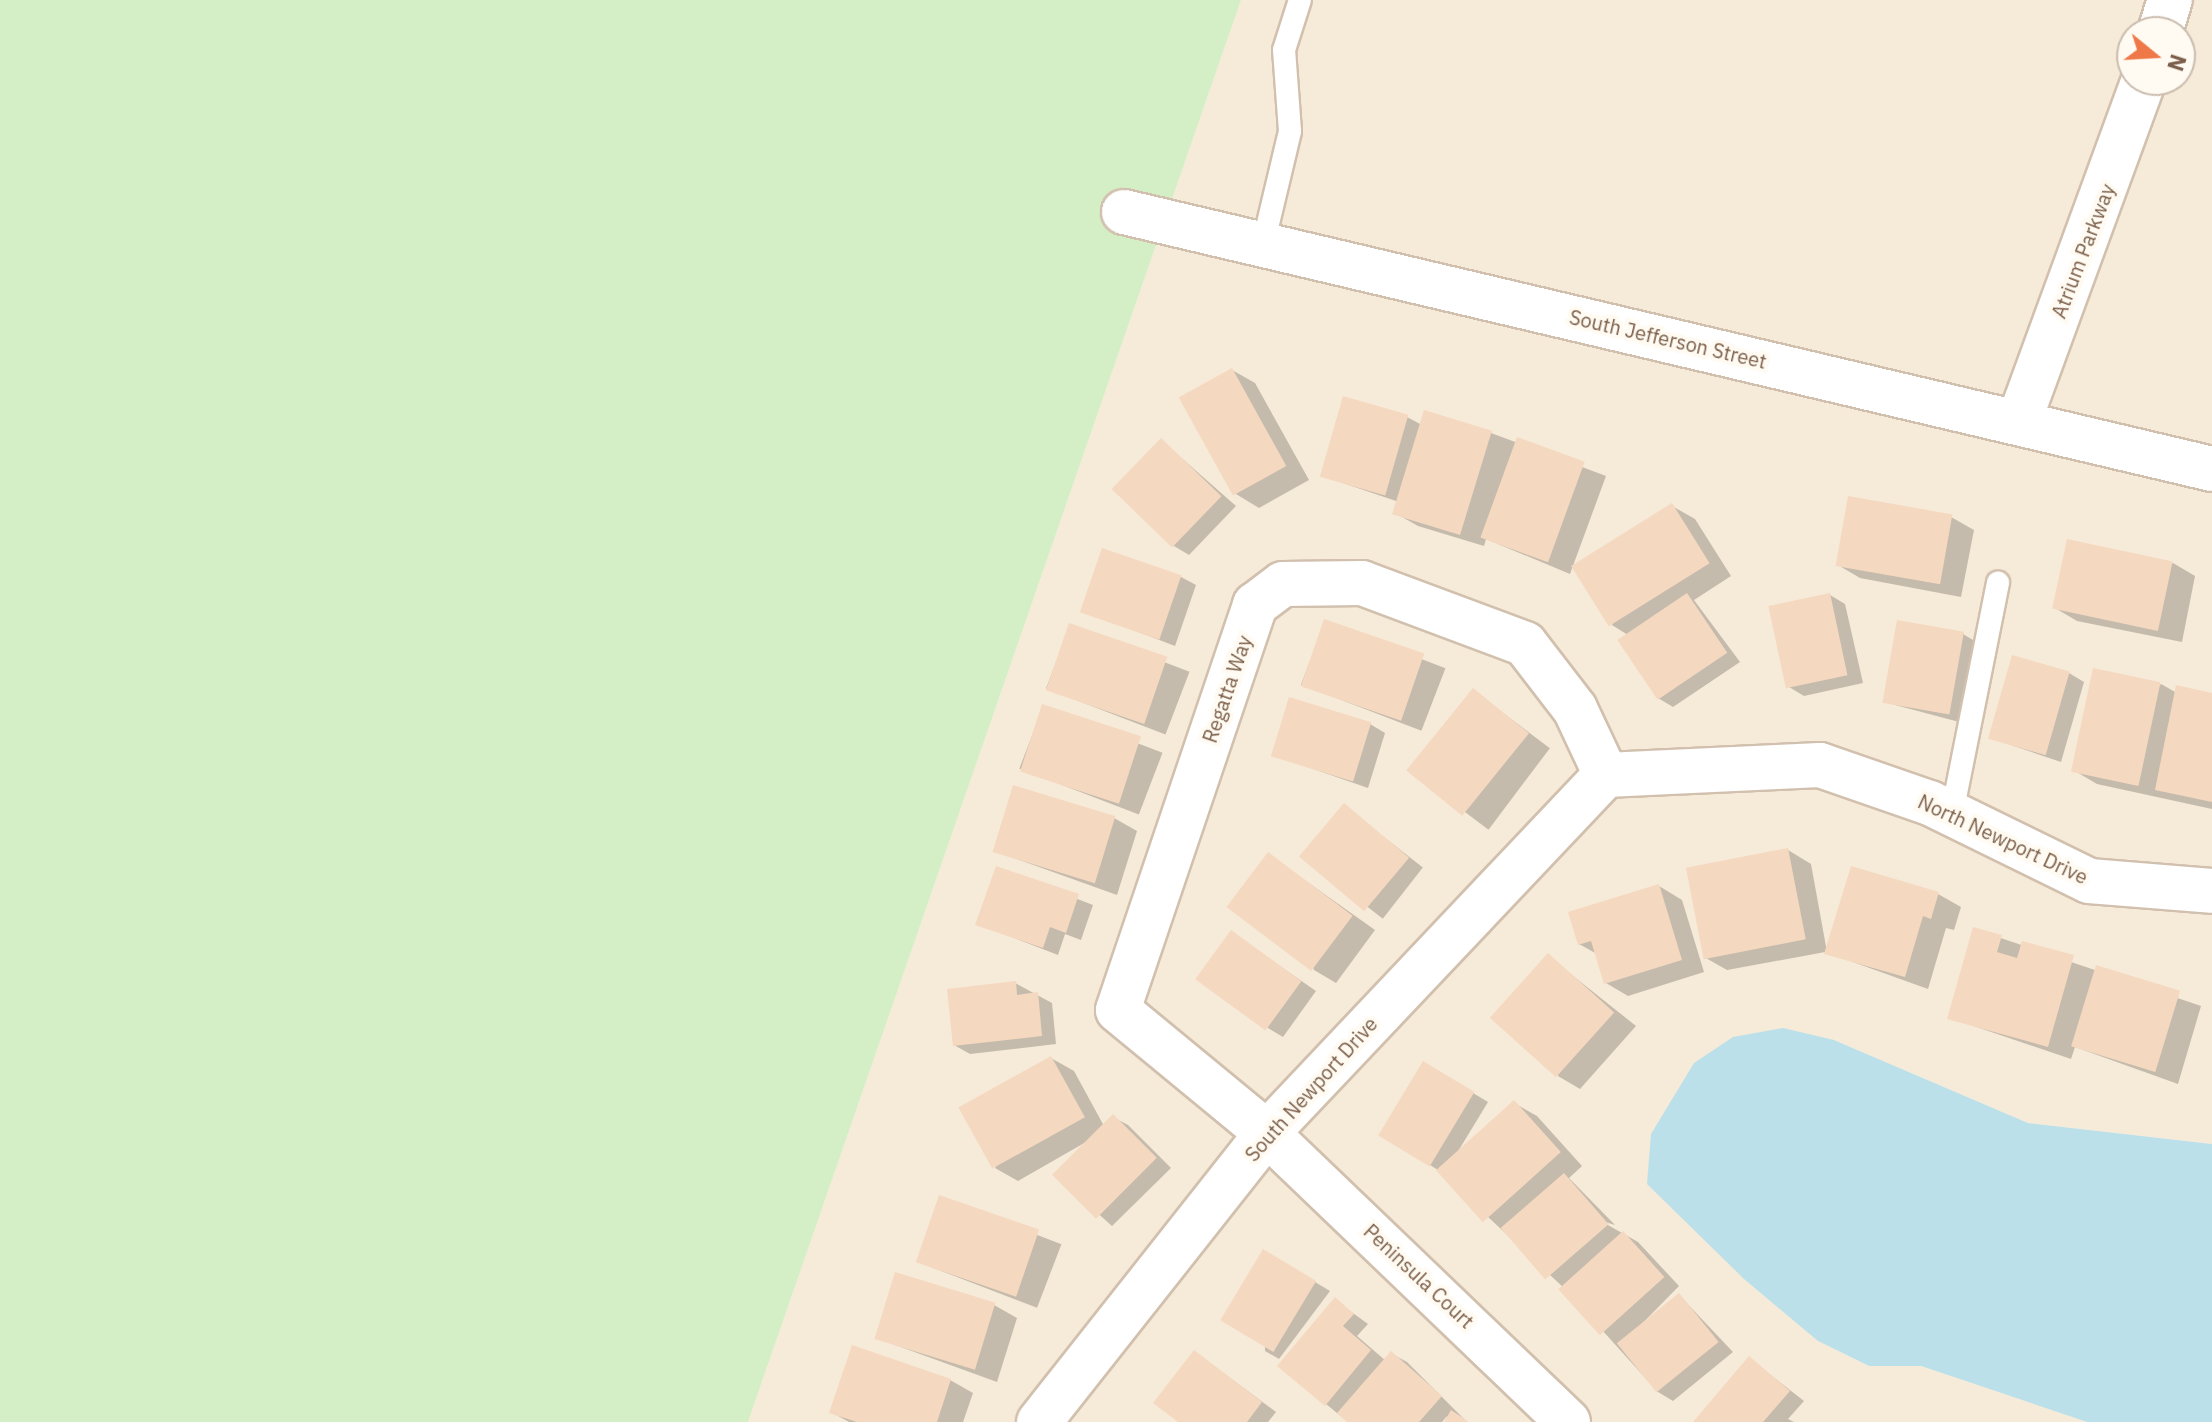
<!DOCTYPE html>
<html>
<head>
<meta charset="utf-8">
<style>
  body { margin:0 }
  #map { position:relative; width:2212px; height:1422px; overflow:hidden; background:#fef7ea; font-family:"IBM Plex Sans",sans-serif }
  div>[style] { position:absolute }
  [style*='--x'] { left:calc(var(--x)*1px); top:calc(var(--y)*1px); width:calc(var(--w)*1px); rotate:calc(var(--a)*1deg) }
  .residential>* { inset:0; background:#f6ead8 }
  .green>* { inset:0; background:#d4eec6 }
  .water>* { inset:0; background:#bce0ea }
  .shadow>* { inset:0; background:#0003; transform-origin:0 0 }
  .building>* { inset:0; background:#f5d8c0; transform-origin:0 0 }
  .roads { filter:drop-shadow(2px 0 #d2c0ae) drop-shadow(-2px 0 #d2c0ae) drop-shadow(0 2px #d2c0ae) drop-shadow(0 -2px #d2c0ae) }
  .service>* { height:22px; margin:-11px; padding:0 11px; transform-origin:11px; border-radius:11px; background:#fff }
  .minor>* { height:44px; margin:-22px; padding:0 22px; transform-origin:22px; border-radius:22px; background:#fff }
  .tertiary>* { height:44px; margin:-22px; padding:0 22px; transform-origin:22px; border-radius:22px; background:#fff }
  span { translate:-50% -50%; white-space:nowrap; text-align:center; line-height:1.15; -webkit-text-stroke:8px #fffbf2; paint-order:stroke }
  .street-label { font-size:20px; color:#7c5f4a }
  .north { position:absolute; left:2116px; top:16px; width:80px; height:80px; box-sizing:border-box; background:#fffbf2; border:2px solid #cbbdaf; border-radius:50%; rotate:108deg; font-size:22px; font-weight:700; line-height:32px; text-align:center; color:#7c5f4a }
  .north::after { content:''; display:block; margin:auto; width:28px; height:36px; background:#ef7848; clip-path:polygon(50% 0,100% 100%,50% 72%,0 100%) }
</style>
</head>
<body>
<div id="map">
  <div class="residential">
    <div style="clip-path:polygon(evenodd,1241px 0,2212px 0,2212px 1144px,2028px 1123px,1834px 1040px,1648px 1184px,1818px 1341px,1869px 1366px,1921px 1366px,2087px 1422px,748px 1422px,1241px 0,2132px 32px,2180px 32px,2180px 80px,2132px 80px,2132px 32px)"></div>
  </div>
  <div class="green">
    <div style="clip-path:polygon(0 0,1241px 0,748px 1422px,0 1422px)"></div>
  </div>
  <div class="water">
    <div style="clip-path:polygon(1783px 1028px,1834px 1040px,2028px 1123px,2212px 1144px,2212px 1422px,2087px 1422px,1921px 1366px,1869px 1366px,1818px 1341px,1744px 1279px,1647px 1184px,1651px 1134px,1694px 1063px,1733px 1037px)"></div>
  </div>
  <div class="shadow">
    <div style="clip-path:polygon(1232px 370px,1255px 383px,1309px 480px,1259px 508px,1236px 494px)"></div>
    <div style="clip-path:polygon(1407px 417px,1422px 425px,1491px 433px,1606px 476px,1570px 574px,1486px 539px,1484px 546px,1418px 526px,1395px 513px,1399px 502px,1322px 476px)"></div>
    <div style="clip-path:polygon(1161px 440px,1236px 506px,1189px 555px,1174px 546px)"></div>
    <div style="clip-path:polygon(1672px 506px,1695px 519px,1731px 576px,1694px 600px,1740px 662px,1673px 707px,1658px 698px,1628px 635px,1612px 625px)"></div>
    <div style="clip-path:polygon(1951px 517px,1974px 530px,1961px 597px,1860px 578px,1838px 565px)"></div>
    <div style="clip-path:polygon(2173px 563px,2195px 576px,2182px 642px,2077px 621px,2055px 608px)"></div>
    <div style="clip-path:polygon(1181px 577px,1196px 585px,1175px 646px,1083px 611px)"></div>
    <div style="clip-path:polygon(1830px 595px,1845px 604px,1863px 683px,1804px 696px,1789px 687px)"></div>
    <div style="left:1325px;top:622px;width:129px;height:67px;rotate:21deg"></div>
    <div style="left:1070px;top:626px;width:128px;height:67px;rotate:21deg"></div>
    <div style="clip-path:polygon(1963px 634px,1978px 643px,1963px 723px,1884px 702px)"></div>
    <div style="clip-path:polygon(2069px 673px,2084px 682px,2061px 762px,1990px 738px)"></div>
    <div style="clip-path:polygon(2161px 684px,2177px 693px,2212px 695px,2212px 809px,2097px 784px,2075px 771px)"></div>
    <div style="left:1474px;top:691px;width:95px;height:102px;rotate:37deg"></div>
    <div style="left:1043px;top:707px;width:128px;height:66px;rotate:21deg"></div>
    <div style="clip-path:polygon(1370px 724px,1385px 733px,1368px 788px,1273px 755px)"></div>
    <div style="left:1344px;top:806px;width:100px;height:65px;rotate:38deg"></div>
    <div style="clip-path:polygon(1114px 818px,1137px 831px,1117px 895px,994px 851px)"></div>
    <div style="clip-path:polygon(1788px 850px,1811px 864px,1827px 952px,1938px 894px,1961px 907px,1954px 930px,1946px 928px,1928px 989px,1825px 952px,1727px 970px,1704px 957px)"></div>
    <div style="clip-path:polygon(1268px 854px,1375px 930px,1336px 983px,1314px 970px)"></div>
    <div style="clip-path:polygon(997px 868px,1093px 905px,1081px 940px,1065px 934px,1058px 955px,978px 924px)"></div>
    <div style="clip-path:polygon(1659px 886px,1682px 900px,1704px 972px,1628px 996px,1606px 983px,1597px 954px,1579px 944px)"></div>
    <div style="clip-path:polygon(1974px 929px,2201px 1006px,2178px 1084px,2075px 1047px,2071px 1059px,1950px 1018px)"></div>
    <div style="clip-path:polygon(1232px 933px,1316px 991px,1283px 1037px,1268px 1028px)"></div>
    <div style="clip-path:polygon(1548px 956px,1636px 1026px,1580px 1089px,1558px 1076px)"></div>
    <div style="clip-path:polygon(1015px 983px,1052px 1003px,1056px 1044px,970px 1054px,954px 1045px)"></div>
    <div style="clip-path:polygon(1051px 1058px,1074px 1071px,1104px 1126px,1113px 1117px,1128px 1125px,1171px 1168px,1112px 1226px,1055px 1175px,1086px 1142px,1018px 1181px,995px 1168px)"></div>
    <div style="clip-path:polygon(1423px 1063px,1488px 1102px,1457px 1153px,1514px 1103px,1537px 1116px,1582px 1166px,1569px 1178px,1615px 1225px,1599px 1220px,1638px 1242px,1679px 1286px,1629px 1337px,1680px 1296px,1733px 1352px,1673px 1401px,1658px 1392px,1565px 1289px,1438px 1170px,1380px 1134px)"></div>
    <div style="left:941px;top:1198px;width:129px;height:68px;rotate:21deg"></div>
    <div style="clip-path:polygon(1263px 1251px,1330px 1291px,1279px 1359px,1265px 1351px)"></div>
    <div style="clip-path:polygon(1335px 1300px,1368px 1324px,1357px 1336px,1386px 1361px,1392px 1354px,1407px 1362px,1467px 1422px,1446px 1422px,1447px 1416px,1442px 1422px,1348px 1422px,1326px 1404px)"></div>
    <div style="clip-path:polygon(994px 1305px,1017px 1318px,997px 1382px,876px 1338px)"></div>
    <div style="clip-path:polygon(1195px 1352px,1276px 1412px,1268px 1422px,1181px 1422px)"></div>
    <div style="clip-path:polygon(1750px 1359px,1804px 1401px,1788px 1419px,1794px 1422px,1696px 1422px)"></div>
    <div style="clip-path:polygon(950px 1380px,973px 1393px,963px 1422px,849px 1422px,831px 1412px)"></div>
  </div>
  <div class="building">
    <div style="left:1232px;top:368px;width:112px;height:61px;rotate:61deg"></div>
    <div style="left:1343px;top:396px;width:68px;height:84px;rotate:16deg"></div>
    <div style="left:1424px;top:410px;width:71px;height:109px;rotate:17deg"></div>
    <div style="left:1517px;top:437px;width:72px;height:107px;rotate:20deg"></div>
    <div style="left:1161px;top:438px;width:84px;height:71px;rotate:44deg"></div>
    <div style="left:1848px;top:496px;width:106px;height:71px;rotate:10deg"></div>
    <div style="left:1672px;top:503px;width:71px;height:119px;rotate:58deg"></div>
    <div style="left:2067px;top:539px;width:108px;height:71px;rotate:12deg"></div>
    <div style="left:1102px;top:548px;width:84px;height:68px;rotate:19deg"></div>
    <div style="left:1687px;top:593px;width:72px;height:84px;rotate:56deg"></div>
    <div style="left:1830px;top:593px;width:84px;height:63px;rotate:78deg"></div>
    <div style="left:1324px;top:619px;width:106px;height:71px;rotate:19deg"></div>
    <div style="left:1897px;top:620px;width:68px;height:84px;rotate:10deg"></div>
    <div style="left:1069px;top:623px;width:104px;height:71px;rotate:19deg"></div>
    <div style="left:2012px;top:655px;width:60px;height:87px;rotate:16deg"></div>
    <div style="left:2093px;top:668px;width:69px;height:106px;rotate:12deg"></div>
    <div style="clip-path:polygon(2176px 685px,2212px 693px,2212px 802px,2155px 790px)"></div>
    <div style="left:1473px;top:688px;width:72px;height:106px;rotate:39deg"></div>
    <div style="left:1289px;top:697px;width:86px;height:62px;rotate:17deg"></div>
    <div style="left:1042px;top:704px;width:104px;height:71px;rotate:18deg"></div>
    <div style="left:1013px;top:785px;width:107px;height:70px;rotate:17deg"></div>
    <div style="left:1344px;top:803px;width:85px;height:70px;rotate:40deg"></div>
    <div style="left:1788px;top:848px;width:93px;height:104px;rotate:79deg"></div>
    <div style="left:1268px;top:852px;width:106px;height:69px;rotate:37deg"></div>
    <div style="clip-path:polygon(996px 866px,1079px 894px,1066px 933px,1050px 927px,1043px 948px,975px 925px)"></div>
    <div style="clip-path:polygon(1851px 866px,1939px 892px,1931px 919px,1923px 916px,1905px 977px,1824px 954px)"></div>
    <div style="clip-path:polygon(1659px 884px,1682px 960px,1604px 984px,1591px 941px,1578px 945px,1568px 912px)"></div>
    <div style="clip-path:polygon(1973px 927px,2002px 935px,1997px 952px,2017px 958px,2022px 941px,2074px 955px,2048px 1047px,1947px 1019px)"></div>
    <div style="left:1231px;top:930px;width:87px;height:61px;rotate:36deg"></div>
    <div style="left:1548px;top:953px;width:89px;height:87px;rotate:42deg"></div>
    <div style="left:2096px;top:965px;width:88px;height:85px;rotate:17deg"></div>
    <div style="clip-path:polygon(1016px 981px,1017px 995px,1038px 992px,1042px 1036px,953px 1046px,947px 989px)"></div>
    <div style="left:1051px;top:1056px;width:70px;height:106px;rotate:61deg"></div>
    <div style="left:1423px;top:1061px;width:60px;height:87px;rotate:31deg"></div>
    <div style="left:1514px;top:1100px;width:70px;height:105px;rotate:48deg"></div>
    <div style="left:1113px;top:1114px;width:62px;height:86px;rotate:45deg"></div>
    <div style="left:1564px;top:1173px;width:68px;height:84px;rotate:49deg"></div>
    <div style="left:939px;top:1195px;width:106px;height:71px;rotate:19deg"></div>
    <div style="left:1623px;top:1231px;width:62px;height:87px;rotate:48deg"></div>
    <div style="left:1263px;top:1249px;width:62px;height:83px;rotate:31deg"></div>
    <div style="left:895px;top:1272px;width:105px;height:70px;rotate:17deg"></div>
    <div style="left:1679px;top:1293px;width:63px;height:80px;rotate:51deg"></div>
    <div style="clip-path:polygon(1335px 1297px,1354px 1314px,1343px 1326px,1371px 1350px,1325px 1406px,1277px 1366px)"></div>
    <div style="clip-path:polygon(852px 1345px,951px 1379px,937px 1422px,857px 1422px,829px 1413px)"></div>
    <div style="clip-path:polygon(1194px 1350px,1262px 1402px,1247px 1422px,1178px 1422px,1153px 1403px)"></div>
    <div style="clip-path:polygon(1391px 1351px,1442px 1396px,1419px 1422px,1347px 1422px,1337px 1413px)"></div>
    <div style="clip-path:polygon(1749px 1356px,1790px 1391px,1763px 1422px,1693px 1422px)"></div>
    <div style="clip-path:polygon(1451px 1410px,1469px 1422px,1444px 1422px)"></div>
  </div>
  <div class="roads">
    <div class="service">
      <div style="--x:1266;--y:232;--w:104;--a:-76.6"></div>
      <div style="--x:1290;--y:131;--w:81;--a:-94.2"></div>
      <div style="--x:1284;--y:50;--w:52;--a:-72.3"></div>
      <div style="--x:1952;--y:813;--w:235;--a:-78.7"></div>
    </div>
    <div class="minor">
      <div style="--x:2160;--y:32;--w:34;--a:-73"></div>
      <div style="--x:2019;--y:421;--w:363;--a:-69.9"></div>
      <div style="--x:1606;--y:775;--w:214;--a:-2.7"></div>
      <div style="--x:1820;--y:765;--w:116;--a:19.1"></div>
      <div style="--x:1930;--y:803;--w:177;--a:26.1"></div>
      <div style="--x:2089;--y:881;--w:123;--a:4.6"></div>
      <div style="--x:1039;--y:1422;--w:368;--a:-51.7"></div>
      <div style="--x:1267;--y:1133;--w:493;--a:-46.6"></div>
      <div style="--x:1568;--y:1422;--w:417;--a:-136.2"></div>
      <div style="--x:1267;--y:1133;--w:193;--a:-140.5"></div>
      <div style="--x:1118;--y:1010;--w:428;--a:-71.3"></div>
      <div style="--x:1255;--y:605;--w:35;--a:-37"></div>
      <div style="--x:1283;--y:584;--w:79;--a:-0.7"></div>
      <div style="--x:1362;--y:583;--w:174;--a:20.5"></div>
      <div style="--x:1525;--y:644;--w:82;--a:52.4"></div>
      <div style="--x:1575;--y:709;--w:73;--a:64.8"></div>
    </div>
    <div class="tertiary">
      <div style="--x:1124;--y:212;--w:1118;--a:13.29"></div>
    </div>
  </div>
  <div class="street-label">
    <span style="left:2083px;top:251px;rotate:-69deg">Atrium Parkway</span>
    <span style="left:1668px;top:339px;rotate:13deg">South Jefferson Street</span>
    <span style="left:1227px;top:689px;rotate:-71deg">Regatta Way</span>
    <span style="left:2003px;top:839px;rotate:25deg">North Newport Drive</span>
    <span style="left:1311px;top:1089px;rotate:-48deg">South Newport Drive</span>
    <span style="left:1419px;top:1276px;rotate:43deg">Peninsula Court</span>
  </div>
  <div class="north">N</div>
</div>
</body>
</html>
